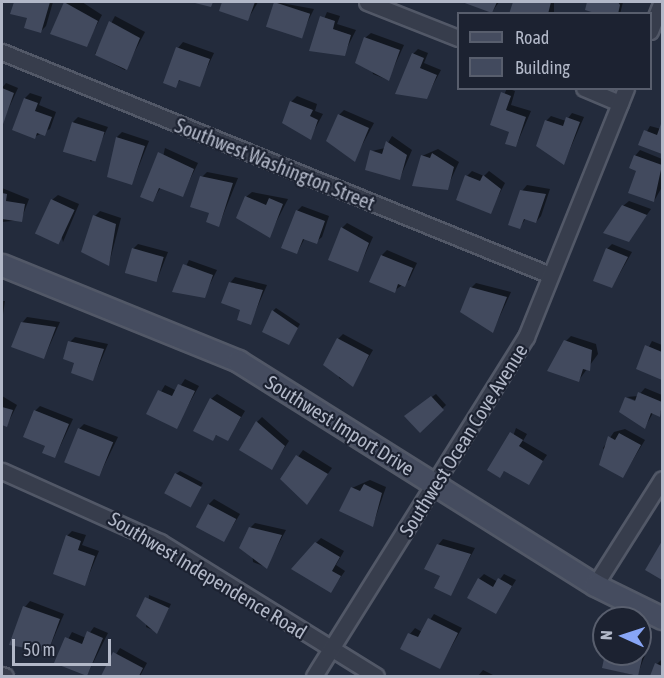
<!DOCTYPE html>
<html>
<head>
<meta charset="utf-8">
<style>
  body { margin:0 }
  #map { position:relative; width:664px; height:678px; overflow:hidden; background:#232b3c; font-family:"Asap Condensed",sans-serif }
  div>[style] { position:absolute }
  [style*='--x'] { left:calc(var(--x)*1px); top:calc(var(--y)*1px); width:calc(var(--w)*1px); rotate:calc(var(--a)*1deg) }
  .shadow>* { inset:0; background:#0007; transform-origin:0 0 }
  .building>* { inset:0; background:#424a5e; transform-origin:0 0 }
  .roads { filter:drop-shadow(2px 0 #525867) drop-shadow(-2px 0 #525867) drop-shadow(0 2px #525867) drop-shadow(0 -2px #525867) }
  .street>* { height:15px; margin:-7.5px; padding:0 7.5px; transform-origin:7.5px; border-radius:7.5px; background:#373d4c }
  .secondary>* { height:21px; margin:-10.5px; padding:0 10.5px; transform-origin:10.5px; border-radius:10.5px; background:#454c5f }
  span { translate:-50% -50%; white-space:nowrap; text-align:center; line-height:1.15; -webkit-text-stroke:4.5px #1c2231; paint-order:stroke }
  .street-label { font-size:20px; color:#b2b8c8 }
  .frame { position:absolute; inset:0; border:3px solid #b2b8c8; pointer-events:none }
  .legend { position:absolute; left:457px; top:12px; width:195px; height:78px; box-sizing:border-box; background:#1c2231; border:2px solid #585e6d; margin:0; padding:8px 10px; list-style:none; font-size:18px; color:#b2b8c8 }
  .legend li { display:flex; align-items:center; gap:12px; height:30px }
  .legend b { width:30px; border:2px solid #585e6d }
  .north { position:absolute; left:592px; top:606px; width:60px; height:60px; box-sizing:border-box; background:#1c2231; border:2px solid #585e6d; border-radius:50%; rotate:273deg; font-size:16px; font-weight:700; line-height:24px; text-align:center; color:#b2b8c8 }
  .north::after { content:''; display:block; margin:auto; width:21px; height:27px; background:#88a6f7; clip-path:polygon(50% 0,100% 100%,50% 72%,0 100%) }
  .scale { position:absolute; left:12px; top:639px; width:99px; height:27px; box-sizing:border-box; border:3px solid #b2b8c8; border-top:0; padding-left:8px; font-size:18px; line-height:21px; white-space:nowrap; color:#b2b8c8; -webkit-text-stroke:4px #1c2231; paint-order:stroke }
</style>
</head>
<body>
<div id="map">
  <div class="shadow">
    <div style="clip-path:polygon(15px 2px,53px 2px,46px 26px,41px 31px,29px 17px,12px 13px)"></div>
    <div style="clip-path:polygon(66px 2px,82px 2px,102px 15px,86px 45px,52px 33px)"></div>
    <div style="clip-path:polygon(223px 2px,258px 2px,248px 19px,220px 10px)"></div>
    <div style="clip-path:polygon(276px 2px,314px 9px,300px 37px,267px 25px)"></div>
    <div style="clip-path:polygon(465px 2px,499px 2px,492px 12px)"></div>
    <div style="left:514px;top:2px;width:40px;height:12px"></div>
    <div style="clip-path:polygon(589px 2px,623px 2px,620px 14px,587px 9px)"></div>
    <div style="clip-path:polygon(327px 12px,340px 16px,337px 24px,356px 30px,344px 54px,311px 50px)"></div>
    <div style="left:115px;top:16px;width:34px;height:43px;rotate:28deg"></div>
    <div style="clip-path:polygon(371px 33px,404px 45px,388px 80px,373px 74px,365px 38px)"></div>
    <div style="clip-path:polygon(183px 42px,214px 53px,199px 85px,181px 79px,175px 86px,178px 48px)"></div>
    <div style="clip-path:polygon(418px 49px,428px 53px,424px 63px,441px 70px,426px 98px,413px 54px)"></div>
    <div style="clip-path:polygon(6px 83px,18px 88px,2px 123px,2px 88px)"></div>
    <div style="clip-path:polygon(507px 88px,515px 91px,511px 105px,531px 111px,516px 146px,511px 131px,492px 124px)"></div>
    <div style="clip-path:polygon(30px 93px,42px 97px,39px 105px,56px 112px,50px 129px,34px 137px,25px 98px)"></div>
    <div style="clip-path:polygon(297px 96px,317px 104px,315px 111px,323px 114px,310px 138px,291px 102px)"></div>
    <div style="clip-path:polygon(344px 110px,374px 123px,354px 160px,339px 115px)"></div>
    <div style="clip-path:polygon(572px 113px,584px 117px,564px 163px,546px 121px,551px 116px,566px 121px)"></div>
    <div style="clip-path:polygon(78px 117px,108px 127px,91px 162px,73px 122px)"></div>
    <div style="clip-path:polygon(662px 125px,662px 153px,640px 144px,650px 126px,661px 129px)"></div>
    <div style="clip-path:polygon(122px 132px,149px 141px,132px 183px,117px 137px)"></div>
    <div style="clip-path:polygon(392px 136px,412px 150px,400px 178px,372px 151px,385px 148px)"></div>
    <div style="clip-path:polygon(165px 148px,198px 163px,182px 196px,161px 187px,153px 200px)"></div>
    <div style="clip-path:polygon(438px 149px,459px 162px,447px 188px,422px 156px)"></div>
    <div style="clip-path:polygon(640px 150px,662px 159px,662px 187px,654px 201px,638px 170px,635px 156px)"></div>
    <div style="clip-path:polygon(472px 171px,484px 176px,489px 171px,505px 183px,490px 212px,467px 176px)"></div>
    <div style="clip-path:polygon(207px 172px,238px 178px,219px 225px,202px 177px)"></div>
    <div style="clip-path:polygon(527px 185px,550px 189px,541px 216px,536px 222px,526px 218px,520px 227px,522px 191px)"></div>
    <div style="clip-path:polygon(2px 188px,29px 199px,21px 220px,2px 222px)"></div>
    <div style="clip-path:polygon(252px 192px,288px 199px,269px 236px,246px 197px)"></div>
    <div style="clip-path:polygon(58px 195px,79px 204px,63px 242px,52px 200px)"></div>
    <div style="clip-path:polygon(629px 201px,651px 209px,628px 241px,623px 206px)"></div>
    <div style="clip-path:polygon(302px 206px,329px 216px,322px 237px,316px 242px,305px 238px,297px 253px,297px 211px)"></div>
    <div style="clip-path:polygon(100px 211px,121px 218px,109px 264px,95px 216px)"></div>
    <div style="clip-path:polygon(347px 223px,373px 237px,358px 270px,342px 228px)"></div>
    <div style="clip-path:polygon(138px 244px,168px 252px,157px 280px,133px 249px)"></div>
    <div style="clip-path:polygon(612px 244px,632px 252px,612px 287px,607px 249px)"></div>
    <div style="clip-path:polygon(387px 250px,417px 263px,409px 280px,394px 291px,382px 255px)"></div>
    <div style="clip-path:polygon(189px 260px,217px 270px,204px 296px,174px 291px)"></div>
    <div style="clip-path:polygon(235px 277px,267px 285px,250px 324px,230px 283px)"></div>
    <div style="clip-path:polygon(476px 283px,511px 292px,493px 331px,471px 288px)"></div>
    <div style="clip-path:polygon(2px 301px,5px 301px,2px 321px)"></div>
    <div style="clip-path:polygon(276px 308px,300px 324px,289px 343px,273px 311px)"></div>
    <div style="clip-path:polygon(27px 317px,60px 322px,44px 358px,22px 323px)"></div>
    <div style="clip-path:polygon(343px 334px,373px 350px,352px 385px,339px 378px,338px 339px)"></div>
    <div style="clip-path:polygon(571px 336px,596px 344px,598px 354px,579px 380px,566px 341px)"></div>
    <div style="clip-path:polygon(75px 337px,108px 344px,93px 379px,76px 362px,70px 342px)"></div>
    <div style="clip-path:polygon(652px 341px,662px 345px,662px 378px,638px 368px)"></div>
    <div style="clip-path:polygon(185px 379px,199px 386px,176px 427px,148px 414px,165px 385px,177px 391px)"></div>
    <div style="clip-path:polygon(645px 388px,662px 395px,662px 412px,653px 413px,645px 427px,642px 403px,627px 397px,638px 396px)"></div>
    <div style="clip-path:polygon(217px 394px,245px 411px,228px 439px,218px 434px,212px 439px,211px 399px)"></div>
    <div style="clip-path:polygon(436px 394px,446px 405px,420px 431px,406px 416px)"></div>
    <div style="clip-path:polygon(2px 396px,17px 405px,7px 425px,2px 424px)"></div>
    <div style="clip-path:polygon(40px 406px,73px 419px,55px 457px,35px 411px)"></div>
    <div style="clip-path:polygon(262px 417px,289px 441px,271px 468px,257px 422px)"></div>
    <div style="clip-path:polygon(84px 424px,118px 437px,101px 472px,79px 429px)"></div>
    <div style="clip-path:polygon(516px 428px,527px 434px,523px 441px,547px 455px,528px 483px,505px 470px,499px 476px)"></div>
    <div style="clip-path:polygon(625px 429px,645px 440px,623px 476px,603px 448px,614px 432px)"></div>
    <div style="clip-path:polygon(303px 450px,332px 468px,307px 503px,282px 479px)"></div>
    <div style="clip-path:polygon(180px 471px,203px 483px,190px 505px,176px 474px)"></div>
    <div style="clip-path:polygon(370px 480px,386px 487px,373px 525px,352px 488px)"></div>
    <div style="clip-path:polygon(214px 499px,240px 514px,224px 540px,209px 504px)"></div>
    <div style="clip-path:polygon(255px 523px,286px 530px,266px 567px,253px 562px,250px 528px)"></div>
    <div style="clip-path:polygon(72px 531px,86px 535px,82px 545px,99px 551px,85px 584px,67px 536px)"></div>
    <div style="clip-path:polygon(321px 538px,344px 551px,336px 565px,345px 571px,331px 591px,316px 543px)"></div>
    <div style="clip-path:polygon(443px 539px,475px 548px,450px 594px,442px 575px,438px 545px)"></div>
    <div style="clip-path:polygon(484px 574px,498px 582px,504px 574px,516px 580px,496px 612px,479px 579px)"></div>
    <div style="clip-path:polygon(149px 595px,171px 604px,157px 632px,146px 627px)"></div>
    <div style="clip-path:polygon(30px 601px,64px 614px,48px 651px,25px 607px)"></div>
    <div style="clip-path:polygon(434px 614px,462px 628px,440px 667px,402px 648px,410px 634px,415px 628px,422px 632px)"></div>
    <div style="clip-path:polygon(94px 627px,108px 633px,87px 675px,56px 662px,72px 632px,86px 638px)"></div>
    <div style="clip-path:polygon(640px 647px,647px 650px,637px 676px,603px 667px,607px 654px,640px 654px)"></div>
    <div style="clip-path:polygon(120px 648px,147px 663px,140px 676px,102px 676px)"></div>
    <div style="clip-path:polygon(662px 659px,662px 676px,652px 676px,657px 664px)"></div>
    <div style="clip-path:polygon(483px 670px,495px 676px,478px 676px)"></div>
  </div>
  <div class="building">
    <div style="clip-path:polygon(14px 2px,50px 2px,41px 33px,24px 28px,27px 18px,10px 14px)"></div>
    <div style="clip-path:polygon(64px 2px,98px 21px,87px 47px,50px 34px)"></div>
    <div style="clip-path:polygon(191px 2px,213px 2px,211px 7px)"></div>
    <div style="clip-path:polygon(222px 2px,255px 2px,248px 21px,219px 11px)"></div>
    <div style="left:274px;top:2px;width:38px;height:26px;rotate:18deg"></div>
    <div style="clip-path:polygon(462px 2px,497px 2px,492px 13px)"></div>
    <div style="clip-path:polygon(513px 2px,551px 2px,548px 14px,509px 14px)"></div>
    <div style="clip-path:polygon(587px 2px,618px 2px,620px 5px,618px 14px,598px 14px,585px 10px)"></div>
    <div style="clip-path:polygon(320px 16px,335px 21px,333px 29px,351px 35px,345px 56px,309px 51px)"></div>
    <div style="clip-path:polygon(109px 21px,140px 38px,127px 70px,95px 55px)"></div>
    <div style="clip-path:polygon(364px 37px,400px 50px,389px 81px,355px 63px)"></div>
    <div style="clip-path:polygon(176px 47px,210px 59px,200px 87px,179px 80px,176px 88px,163px 83px)"></div>
    <div style="clip-path:polygon(412px 53px,424px 58px,420px 68px,437px 75px,427px 99px,395px 94px)"></div>
    <div style="clip-path:polygon(2px 88px,14px 93px,2px 127px)"></div>
    <div style="clip-path:polygon(501px 92px,511px 96px,506px 110px,526px 117px,516px 147px,505px 144px,509px 132px,490px 125px)"></div>
    <div style="clip-path:polygon(24px 98px,38px 103px,35px 111px,52px 117px,45px 136px,37px 133px,35px 139px,12px 130px)"></div>
    <div style="clip-path:polygon(290px 101px,313px 110px,310px 116px,318px 120px,311px 140px,282px 123px)"></div>
    <div style="clip-path:polygon(338px 114px,369px 128px,355px 162px,326px 141px)"></div>
    <div style="clip-path:polygon(566px 117px,580px 122px,564px 165px,536px 146px,545px 120px,563px 126px)"></div>
    <div style="clip-path:polygon(662px 121px,662px 154px,638px 145px,644px 130px,657px 135px)"></div>
    <div style="left:72px;top:122px;width:34px;height:31px;rotate:17deg"></div>
    <div style="clip-path:polygon(116px 137px,145px 146px,132px 185px,107px 177px)"></div>
    <div style="clip-path:polygon(386px 141px,407px 155px,400px 180px,365px 170px,370px 150px,382px 154px)"></div>
    <div style="clip-path:polygon(158px 152px,194px 169px,183px 197px,159px 188px,153px 202px,140px 197px)"></div>
    <div style="clip-path:polygon(432px 153px,454px 167px,448px 190px,412px 186px,421px 155px,430px 158px)"></div>
    <div style="clip-path:polygon(634px 155px,662px 165px,654px 202px,628px 193px,636px 171px,629px 168px)"></div>
    <div style="clip-path:polygon(465px 175px,480px 181px,483px 175px,501px 189px,491px 214px,456px 200px)"></div>
    <div style="clip-path:polygon(200px 176px,233px 183px,219px 227px,206px 222px,209px 213px,190px 207px)"></div>
    <div style="clip-path:polygon(520px 190px,546px 194px,536px 223px,524px 219px,520px 229px,508px 225px)"></div>
    <div style="clip-path:polygon(2px 193px,7px 194px,6px 201px,25px 204px,22px 222px,2px 219px)"></div>
    <div style="clip-path:polygon(245px 196px,266px 205px,269px 198px,283px 204px,270px 238px,236px 218px)"></div>
    <div style="left:51px;top:199px;width:26px;height:38px;rotate:25deg"></div>
    <div style="clip-path:polygon(622px 205px,647px 215px,629px 242px,603px 233px)"></div>
    <div style="clip-path:polygon(296px 210px,325px 221px,317px 244px,303px 239px,297px 254px,281px 248px)"></div>
    <div style="clip-path:polygon(93px 215px,116px 224px,109px 266px,81px 252px)"></div>
    <div style="clip-path:polygon(341px 227px,369px 243px,358px 272px,328px 260px)"></div>
    <div style="left:132px;top:248px;width:33px;height:26px;rotate:16deg"></div>
    <div style="clip-path:polygon(606px 248px,628px 257px,612px 288px,593px 281px)"></div>
    <div style="clip-path:polygon(381px 255px,413px 268px,405px 287px,398px 284px,395px 293px,369px 282px)"></div>
    <div style="clip-path:polygon(183px 264px,213px 275px,205px 298px,172px 292px)"></div>
    <div style="clip-path:polygon(229px 282px,263px 290px,251px 325px,237px 320px,240px 310px,221px 303px)"></div>
    <div style="clip-path:polygon(470px 287px,507px 297px,493px 333px,460px 312px)"></div>
    <div style="clip-path:polygon(272px 310px,298px 328px,289px 345px,262px 332px)"></div>
    <div style="clip-path:polygon(21px 322px,56px 327px,44px 359px,11px 347px)"></div>
    <div style="clip-path:polygon(337px 338px,369px 355px,353px 387px,323px 365px)"></div>
    <div style="clip-path:polygon(564px 340px,592px 350px,590px 371px,583px 369px,579px 382px,547px 371px)"></div>
    <div style="clip-path:polygon(68px 341px,104px 349px,93px 381px,71px 373px,74px 363px,63px 359px)"></div>
    <div style="clip-path:polygon(645px 345px,662px 352px,662px 380px,636px 369px)"></div>
    <div style="clip-path:polygon(178px 384px,195px 391px,177px 429px,146px 414px,158px 390px,172px 396px)"></div>
    <div style="clip-path:polygon(638px 392px,662px 402px,660px 417px,651px 413px,645px 429px,619px 412px,625px 397px,635px 401px)"></div>
    <div style="clip-path:polygon(431px 396px,444px 410px,420px 433px,404px 416px)"></div>
    <div style="clip-path:polygon(210px 398px,241px 417px,228px 441px,216px 435px,213px 441px,193px 431px)"></div>
    <div style="clip-path:polygon(2px 407px,13px 410px,7px 427px,2px 425px)"></div>
    <div style="clip-path:polygon(34px 410px,69px 424px,55px 458px,42px 453px,45px 446px,23px 437px)"></div>
    <div style="clip-path:polygon(256px 421px,285px 446px,272px 470px,239px 450px)"></div>
    <div style="left:78px;top:428px;width:38px;height:37px;rotate:22deg"></div>
    <div style="clip-path:polygon(510px 432px,523px 440px,519px 446px,543px 461px,529px 485px,504px 471px,500px 478px,487px 470px)"></div>
    <div style="clip-path:polygon(619px 433px,641px 445px,623px 478px,599px 465px,608px 436px,615px 440px)"></div>
    <div style="clip-path:polygon(296px 455px,328px 474px,307px 505px,280px 479px)"></div>
    <div style="left:175px;top:473px;width:30px;height:23px;rotate:28deg"></div>
    <div style="clip-path:polygon(364px 484px,382px 493px,373px 527px,339px 511px,351px 487px,360px 491px)"></div>
    <div style="left:208px;top:504px;width:32px;height:26px;rotate:28deg"></div>
    <div style="clip-path:polygon(249px 527px,282px 535px,267px 569px,239px 548px)"></div>
    <div style="clip-path:polygon(66px 535px,81px 541px,78px 550px,95px 556px,85px 586px,53px 574px)"></div>
    <div style="clip-path:polygon(662px 541px,662px 580px,645px 570px)"></div>
    <div style="clip-path:polygon(315px 542px,340px 557px,332px 571px,341px 576px,331px 593px,291px 569px)"></div>
    <div style="clip-path:polygon(437px 544px,471px 554px,451px 596px,434px 588px,440px 576px,424px 569px)"></div>
    <div style="clip-path:polygon(478px 578px,493px 587px,498px 578px,512px 586px,496px 614px,467px 598px)"></div>
    <div style="clip-path:polygon(145px 597px,169px 608px,157px 634px,136px 616px)"></div>
    <div style="clip-path:polygon(23px 606px,60px 619px,48px 652px,9px 645px)"></div>
    <div style="clip-path:polygon(428px 618px,458px 633px,440px 669px,400px 649px,408px 633px,418px 637px)"></div>
    <div style="clip-path:polygon(87px 631px,103px 638px,87px 676px,54px 663px,65px 637px,82px 644px)"></div>
    <div style="clip-path:polygon(113px 652px,143px 668px,139px 676px,101px 676px)"></div>
    <div style="clip-path:polygon(605px 654px,643px 655px,638px 676px,602px 668px)"></div>
    <div style="clip-path:polygon(655px 663px,662px 666px,662px 676px,650px 676px)"></div>
  </div>
  <div class="roads">
    <div class="street">
      <div style="--x:367;--y:2;--w:98;--a:21.6"></div>
      <div style="--x:650;--y:31;--w:31;--a:-68"></div>
      <div style="--x:2;--y:52;--w:592;--a:22.14"></div>
      <div style="--x:584;--y:88;--w:39;--a:23"></div>
      <div style="--x:2;--y:471;--w:173;--a:24.2"></div>
      <div style="--x:160;--y:542;--w:254;--a:31.8"></div>
      <div style="--x:595;--y:585;--w:125;--a:-57.7"></div>
      <div style="--x:2;--y:675;--w:3;--a:18"></div>
      <div style="--x:314;--y:676;--w:400;--a:-58"></div>
      <div style="--x:526;--y:337;--w:268;--a:-68.1"></div>
    </div>
    <div class="secondary">
      <div style="--x:2;--y:265;--w:255;--a:22.1"></div>
      <div style="--x:238;--y:361;--w:421;--a:32.1"></div>
      <div style="--x:595;--y:585;--w:75;--a:26.2"></div>
    </div>
  </div>
  <div class="street-label">
    <span style="left:275px;top:164px;rotate:22deg">Southwest Washington Street</span>
    <span style="left:340px;top:425px;rotate:32deg">Southwest Import Drive</span>
    <span style="left:463px;top:440px;rotate:-58deg">Southwest Ocean Cove Avenue</span>
    <span style="left:208px;top:575px;rotate:31deg">Southwest Independence Road</span>
  </div>
  <div class="frame"></div>
  <ul class="legend">
  <li><b style="height:8px;background:#454c5f"></b>Road</li>
  <li><b style="height:16px;background:#424a5e"></b>Building</li>
  </ul>
  <div class="north">N</div>
  <div class="scale">50 m</div>
</div>
</body>
</html>
